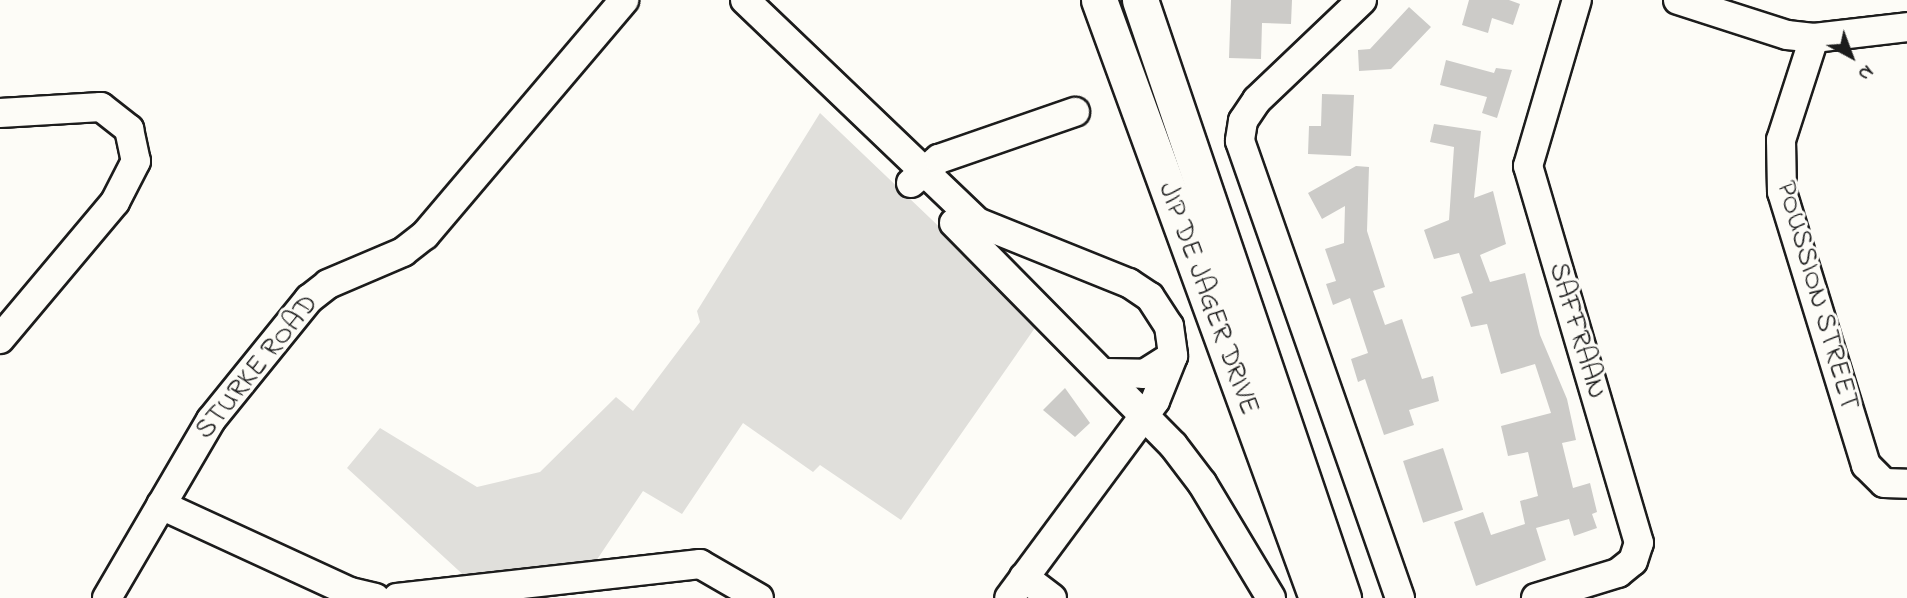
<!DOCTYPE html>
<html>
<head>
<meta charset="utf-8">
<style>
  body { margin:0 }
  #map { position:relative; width:1907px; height:598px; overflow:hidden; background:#fdfcf7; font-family:"Indie Flower",sans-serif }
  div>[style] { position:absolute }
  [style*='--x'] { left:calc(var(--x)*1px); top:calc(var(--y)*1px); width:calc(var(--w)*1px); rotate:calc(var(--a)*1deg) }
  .green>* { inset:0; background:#e0dfdb }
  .building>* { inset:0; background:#cccbc8; transform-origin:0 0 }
  .roads { filter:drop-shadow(2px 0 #1c1c1c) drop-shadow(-2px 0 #1c1c1c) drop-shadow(0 2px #1c1c1c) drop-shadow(0 -2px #1c1c1c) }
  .minor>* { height:28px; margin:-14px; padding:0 14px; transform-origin:14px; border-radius:14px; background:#fdfcf7 }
  .major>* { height:35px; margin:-17.5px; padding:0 17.5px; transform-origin:17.5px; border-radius:17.5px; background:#fdfcf7 }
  span { translate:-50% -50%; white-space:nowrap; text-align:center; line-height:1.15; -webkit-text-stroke:6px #fdfcf7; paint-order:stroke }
  .street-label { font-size:28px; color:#1c1c1c }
  .north { position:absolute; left:1816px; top:21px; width:70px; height:70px; -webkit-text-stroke:5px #fdfcf7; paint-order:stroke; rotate:139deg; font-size:19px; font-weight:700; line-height:28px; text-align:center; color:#1c1c1c }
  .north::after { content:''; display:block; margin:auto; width:24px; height:32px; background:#1c1c1c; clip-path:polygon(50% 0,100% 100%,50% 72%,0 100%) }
</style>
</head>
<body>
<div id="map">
  <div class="green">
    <div style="clip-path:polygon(820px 113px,1039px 322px,901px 520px,820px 465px,813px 472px,743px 423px,682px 514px,643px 491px,592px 567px,470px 581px,347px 468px,380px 428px,477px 487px,540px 472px,616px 397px,633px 411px,700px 322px,697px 311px)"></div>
  </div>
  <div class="building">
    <div style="clip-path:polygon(1231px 0,1292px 0,1291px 24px,1262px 23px,1261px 59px,1229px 58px)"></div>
    <div style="clip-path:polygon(1469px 0,1509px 0,1520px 4px,1513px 25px,1492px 18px,1488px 33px,1462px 25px)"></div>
    <div style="clip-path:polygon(1409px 7px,1431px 27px,1391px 69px,1359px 71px,1358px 50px,1370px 49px)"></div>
    <div style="clip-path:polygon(1446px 60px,1494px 73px,1496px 68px,1512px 70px,1497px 118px,1482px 113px,1487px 97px,1440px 85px)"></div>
    <div style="clip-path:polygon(1322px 94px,1354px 95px,1351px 156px,1308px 154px,1309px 126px,1321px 126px)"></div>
    <div style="clip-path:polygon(1434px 124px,1481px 131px,1474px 198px,1493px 191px,1506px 244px,1480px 255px,1490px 282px,1525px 273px,1540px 335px,1567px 399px,1576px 440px,1562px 443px,1573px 488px,1590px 483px,1597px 512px,1592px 514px,1597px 528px,1574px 536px,1569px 519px,1536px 528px,1546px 560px,1476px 586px,1454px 522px,1483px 512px,1491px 535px,1525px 524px,1520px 501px,1538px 496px,1528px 452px,1508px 456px,1501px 426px,1551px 413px,1535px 364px,1501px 374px,1487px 324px,1471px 327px,1461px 297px,1473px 293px,1459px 253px,1434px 259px,1424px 230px,1449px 220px,1454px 147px,1430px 142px)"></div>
    <div style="clip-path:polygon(1356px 166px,1369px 167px,1367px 231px,1385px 287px,1373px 291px,1385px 325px,1402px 319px,1422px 379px,1433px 376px,1439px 401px,1409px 410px,1414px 425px,1384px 435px,1365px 379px,1358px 382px,1351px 359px,1368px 353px,1350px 298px,1333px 305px,1326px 284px,1336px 281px,1325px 249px,1344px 243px,1345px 206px,1322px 219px,1308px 193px)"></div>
    <div style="clip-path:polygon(1065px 388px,1090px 423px,1075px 437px,1043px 410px)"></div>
    <div style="left:1443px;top:448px;width:65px;height:42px;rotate:72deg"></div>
  </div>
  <div class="roads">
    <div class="minor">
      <div style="--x:745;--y:0;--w:321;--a:43.7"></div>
      <div style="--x:977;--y:222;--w:164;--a:21.9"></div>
      <div style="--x:1129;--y:283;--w:25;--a:34"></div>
      <div style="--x:1150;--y:297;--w:35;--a:57"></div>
      <div style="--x:1169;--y:326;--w:30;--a:82"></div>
      <div style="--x:1173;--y:356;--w:48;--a:111.8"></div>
      <div style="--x:1155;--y:401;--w:245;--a:126.5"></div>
      <div style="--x:1362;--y:0;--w:145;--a:136.4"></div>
      <div style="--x:1257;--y:100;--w:25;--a:124"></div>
      <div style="--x:1243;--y:121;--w:20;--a:99"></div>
      <div style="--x:1240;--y:141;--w:484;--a:70.7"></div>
      <div style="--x:1678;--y:0;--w:114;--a:17.8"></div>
      <div style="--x:1787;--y:35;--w:27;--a:6"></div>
      <div style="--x:1814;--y:38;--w:94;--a:-6.7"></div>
      <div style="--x:1814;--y:38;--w:107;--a:107.9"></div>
      <div style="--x:1781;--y:140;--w:52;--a:88.9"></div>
      <div style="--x:1782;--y:192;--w:286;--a:72.9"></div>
      <div style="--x:1866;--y:465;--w:25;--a:45"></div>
      <div style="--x:1884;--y:483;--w:23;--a:2"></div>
      <div style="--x:0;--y:113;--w:101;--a:-3.4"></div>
      <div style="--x:101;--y:107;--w:36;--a:38"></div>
      <div style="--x:129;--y:129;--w:33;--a:78"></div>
      <div style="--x:136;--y:161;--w:46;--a:117.1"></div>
      <div style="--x:115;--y:202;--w:179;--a:130"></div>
      <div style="--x:911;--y:183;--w:37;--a:-41"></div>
      <div style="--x:939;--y:159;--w:144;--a:-19.1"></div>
      <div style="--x:954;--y:223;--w:312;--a:45.4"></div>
      <div style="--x:1173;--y:445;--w:48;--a:52.7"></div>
      <div style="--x:1202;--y:483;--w:134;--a:59"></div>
      <div style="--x:1105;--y:373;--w:39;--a:1"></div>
      <div style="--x:1144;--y:374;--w:34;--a:-32"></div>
      <div style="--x:161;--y:505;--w:208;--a:24.7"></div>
      <div style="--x:350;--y:592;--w:26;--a:13"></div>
      <div style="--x:1024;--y:577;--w:35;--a:37"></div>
      <div style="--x:107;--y:598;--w:206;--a:-59.7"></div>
      <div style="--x:211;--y:420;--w:156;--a:-51"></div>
      <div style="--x:309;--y:299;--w:24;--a:-38"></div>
      <div style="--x:328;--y:284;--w:82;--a:-23.1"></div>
      <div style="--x:403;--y:252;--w:28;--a:-38"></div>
      <div style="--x:425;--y:235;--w:308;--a:-49.7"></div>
      <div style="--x:397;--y:598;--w:305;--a:-6.4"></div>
      <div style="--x:700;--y:564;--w:68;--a:30"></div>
      <div style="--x:1536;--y:598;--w:86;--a:-17"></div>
      <div style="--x:1618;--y:573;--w:19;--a:-39"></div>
      <div style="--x:1633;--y:561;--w:19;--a:-72"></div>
      <div style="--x:1639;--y:543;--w:393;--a:-106.4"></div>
      <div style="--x:1528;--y:166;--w:173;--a:-73.6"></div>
    </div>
    <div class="major">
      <div style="--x:1099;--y:0;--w:636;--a:69.97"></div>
      <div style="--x:1140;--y:0;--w:632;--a:71.25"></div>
    </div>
  </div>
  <div class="street-label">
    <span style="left:1816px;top:296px;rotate:74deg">POUSSION STREET</span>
    <span style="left:1207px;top:299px;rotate:70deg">JIP DE JAGER DRIVE</span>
    <span style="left:1576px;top:331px;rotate:73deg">SAFFRAAN</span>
    <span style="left:258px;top:368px;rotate:-51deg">STURKE ROAD</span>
  </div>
  <div class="north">N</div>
</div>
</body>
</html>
